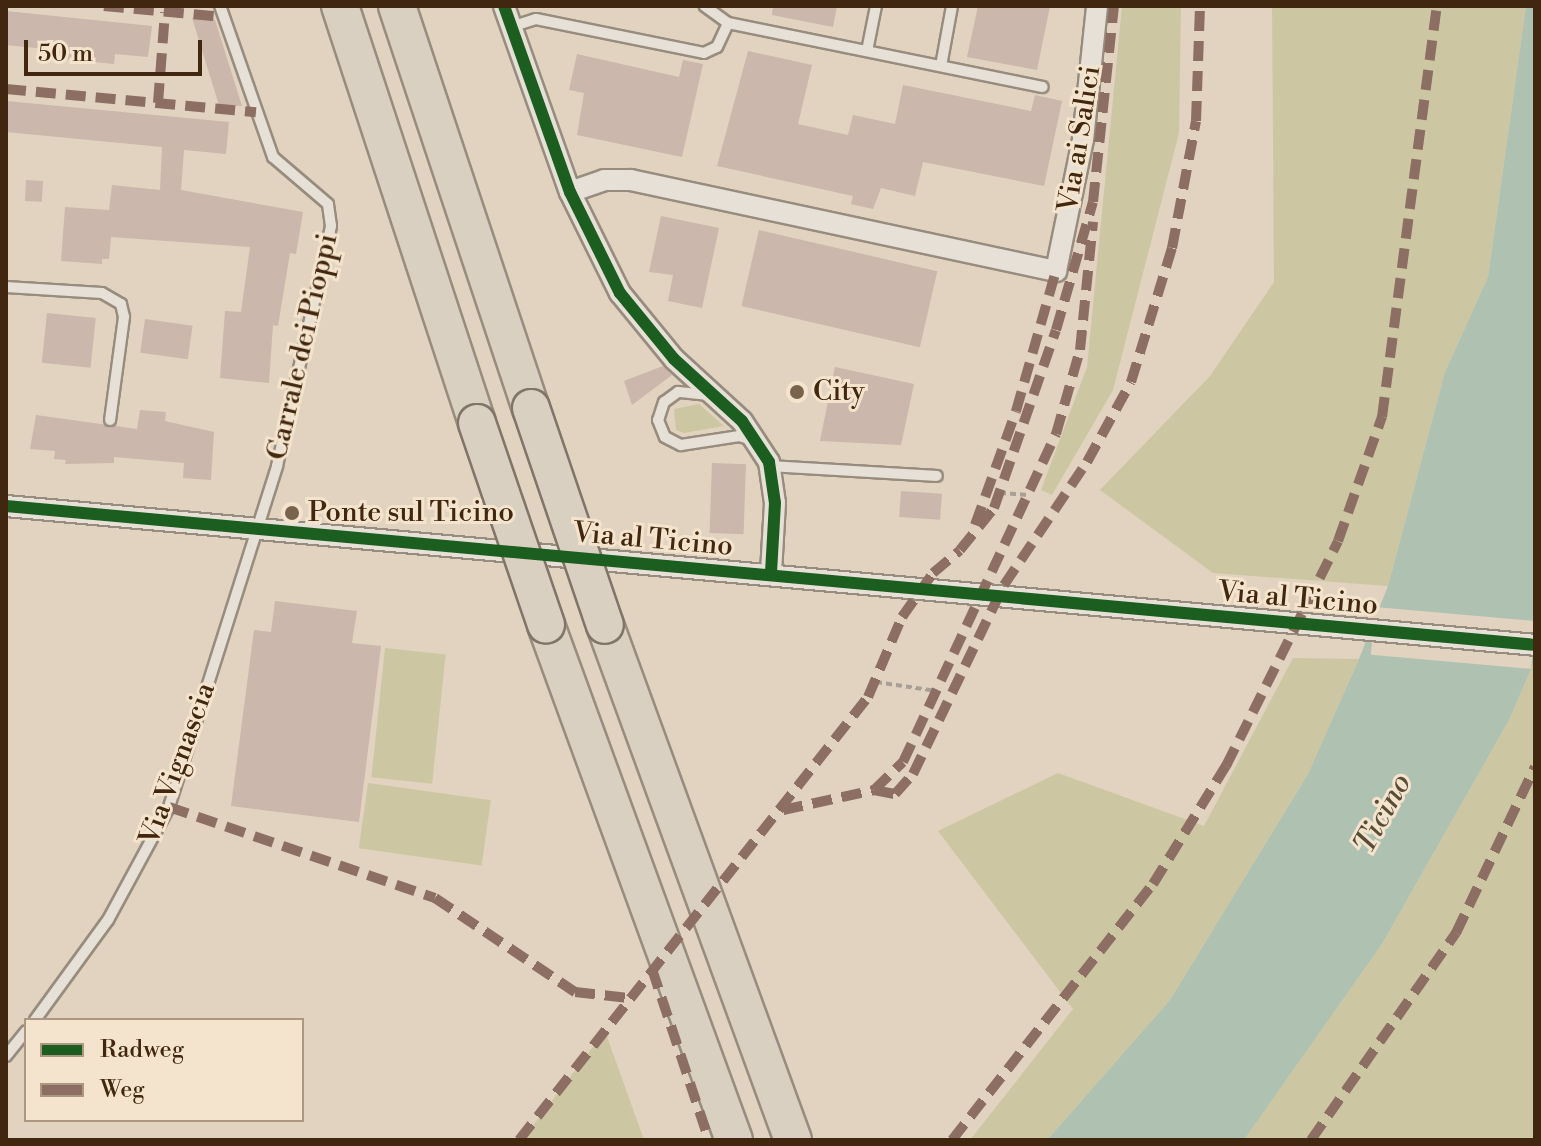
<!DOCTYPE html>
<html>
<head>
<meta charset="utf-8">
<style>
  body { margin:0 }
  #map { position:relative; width:1541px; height:1146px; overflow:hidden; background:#e1d3bf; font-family:"Libre Bodoni",serif }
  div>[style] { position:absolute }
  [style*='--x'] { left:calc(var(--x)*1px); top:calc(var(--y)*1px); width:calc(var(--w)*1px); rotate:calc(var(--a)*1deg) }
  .green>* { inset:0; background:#ccc7a2; transform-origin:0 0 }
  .water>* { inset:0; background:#afc1b0 }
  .pier>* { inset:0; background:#e1d3bf; transform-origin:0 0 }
  .building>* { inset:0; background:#cbb7ab; transform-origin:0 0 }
  .path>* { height:4px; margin-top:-2px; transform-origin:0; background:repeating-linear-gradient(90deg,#a8a096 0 6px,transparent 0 10px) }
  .roads { filter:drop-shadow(2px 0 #978c7e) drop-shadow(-2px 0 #978c7e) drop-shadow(0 2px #978c7e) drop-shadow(0 -2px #978c7e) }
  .service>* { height:10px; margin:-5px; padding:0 5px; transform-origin:5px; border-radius:5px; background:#e6e0d6 }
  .minor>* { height:20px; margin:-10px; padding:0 10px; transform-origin:10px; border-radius:10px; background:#e6e0d6 }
  .motorway>* { height:36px; margin:-18px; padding:0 18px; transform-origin:18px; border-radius:18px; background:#dad0c1 }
  .bridges { filter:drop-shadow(2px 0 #807568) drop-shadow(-2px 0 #807568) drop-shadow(0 2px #807568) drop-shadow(0 -2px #807568) }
  .motorway-bridge>* { height:36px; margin:-18px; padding:0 18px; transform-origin:18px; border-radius:18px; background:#dad0c1 }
  .quiet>* { height:10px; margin-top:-5px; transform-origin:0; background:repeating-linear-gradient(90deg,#8d6e63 0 20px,transparent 0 30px) }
  .cycleway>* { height:12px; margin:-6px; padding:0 6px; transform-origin:6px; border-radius:6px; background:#1b5e20 }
  .dots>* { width:22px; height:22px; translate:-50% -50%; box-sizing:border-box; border:4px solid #f4e4cd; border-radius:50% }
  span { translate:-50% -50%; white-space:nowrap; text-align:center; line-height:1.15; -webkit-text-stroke:6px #f4e4cd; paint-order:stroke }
  .street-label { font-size:28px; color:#412710 }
  .poi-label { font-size:28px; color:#412710 }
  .left { translate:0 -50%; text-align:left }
  .water-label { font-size:30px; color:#574c36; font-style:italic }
  .frame { position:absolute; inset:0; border:8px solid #412710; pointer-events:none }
  .legend { position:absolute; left:24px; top:1018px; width:280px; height:104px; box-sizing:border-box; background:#f4e4cd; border:2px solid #ac9881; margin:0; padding:10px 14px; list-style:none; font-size:24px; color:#412710 }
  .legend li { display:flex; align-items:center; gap:16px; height:40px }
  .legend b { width:40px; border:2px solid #ac9881 }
  .scale { position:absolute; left:24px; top:40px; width:178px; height:36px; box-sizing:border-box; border:4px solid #412710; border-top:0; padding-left:10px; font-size:24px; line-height:28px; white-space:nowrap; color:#412710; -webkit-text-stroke:6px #f4e4cd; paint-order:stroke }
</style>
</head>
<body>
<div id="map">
  <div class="green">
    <div style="clip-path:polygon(1122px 6px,1181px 6px,1179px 133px,1113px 390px,1052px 495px,1041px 490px,1087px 367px)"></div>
    <div style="clip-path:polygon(1272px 6px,1526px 6px,1488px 277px,1445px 372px,1388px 586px,1213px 573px,1100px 490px,1210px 376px,1274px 282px)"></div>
    <div style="clip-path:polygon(699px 404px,724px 426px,684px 433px,676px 430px,674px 409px)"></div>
    <div style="left:385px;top:648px;width:61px;height:130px;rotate:6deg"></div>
    <div style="clip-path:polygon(1293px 658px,1359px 659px,1308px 774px,1170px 1000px,1047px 1140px,970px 1140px,1073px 1009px,938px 831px,1058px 773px,1204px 826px)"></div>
    <div style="clip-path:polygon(1535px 660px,1535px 1140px,1244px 1140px,1382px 944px,1509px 720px)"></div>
    <div style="left:368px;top:783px;width:124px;height:66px;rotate:8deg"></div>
    <div style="clip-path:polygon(605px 1031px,644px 1140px,522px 1140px)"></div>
  </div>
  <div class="water">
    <div style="clip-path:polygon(1526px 6px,1535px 6px,1535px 660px,1509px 720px,1382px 944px,1244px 1140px,1047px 1140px,1170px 1000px,1308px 774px,1359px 659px,1388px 586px,1445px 372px,1488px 277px)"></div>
  </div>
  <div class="pier">
    <div style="left:1375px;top:607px;width:161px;height:48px;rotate:5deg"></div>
  </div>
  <div class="building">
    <div style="clip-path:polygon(773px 6px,837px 6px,833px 27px,772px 15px)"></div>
    <div style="clip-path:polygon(978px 6px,1050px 6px,1037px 70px,967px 57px)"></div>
    <div style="clip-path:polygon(6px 11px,152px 26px,148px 57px,115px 54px,114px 64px,55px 58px,56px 50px,6px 45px)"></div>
    <div style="clip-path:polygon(192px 18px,215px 20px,242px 106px,219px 105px)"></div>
    <div style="clip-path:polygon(748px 51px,812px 65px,798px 124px,848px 135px,853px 115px,895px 124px,903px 85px,1031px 111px,1035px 95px,1062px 101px,1044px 186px,923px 162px,915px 196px,881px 188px,873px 209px,851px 204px,853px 196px,717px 166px)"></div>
    <div style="clip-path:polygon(577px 54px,679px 77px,683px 60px,703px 64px,682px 157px,577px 135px,584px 93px,569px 90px)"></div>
    <div style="clip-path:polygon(6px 101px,229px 122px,226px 154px,184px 150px,181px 190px,303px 212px,296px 254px,290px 253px,278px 326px,273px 325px,269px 383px,220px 378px,225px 311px,241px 312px,250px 247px,111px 237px,109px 259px,102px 259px,102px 264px,61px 261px,65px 207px,109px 210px,112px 185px,160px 190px,162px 147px,6px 132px)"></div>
    <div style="left:26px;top:180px;width:17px;height:21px;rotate:3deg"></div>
    <div style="clip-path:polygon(661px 216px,719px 228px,702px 308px,668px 301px,673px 275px,649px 272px)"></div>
    <div style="left:759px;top:230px;width:183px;height:78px;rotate:13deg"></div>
    <div style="left:47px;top:313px;width:49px;height:50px;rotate:6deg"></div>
    <div style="left:145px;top:319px;width:48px;height:34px;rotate:8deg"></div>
    <div style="clip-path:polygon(663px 366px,672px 375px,632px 405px,624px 381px)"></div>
    <div style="clip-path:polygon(835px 367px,914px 384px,901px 445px,820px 441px)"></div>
    <div style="clip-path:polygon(140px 410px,166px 412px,165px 421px,214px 432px,211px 480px,183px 478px,184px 463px,114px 457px,114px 463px,65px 464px,66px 460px,54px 459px,55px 451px,30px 449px,36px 415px,137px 429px)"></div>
    <div style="left:712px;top:463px;width:34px;height:70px;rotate:2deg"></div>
    <div style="left:901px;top:491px;width:41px;height:26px;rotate:4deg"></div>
    <div style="clip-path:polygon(275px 601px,357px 611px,352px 643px,381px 646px,359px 822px,231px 806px,254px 630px,271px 632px)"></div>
  </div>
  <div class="path">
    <div style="--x:1000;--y:493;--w:27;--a:4"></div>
    <div style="--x:876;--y:682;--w:61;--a:8.5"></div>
  </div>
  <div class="roads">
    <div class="service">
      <div style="--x:728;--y:23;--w:321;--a:11.5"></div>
      <div style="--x:511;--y:27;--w:26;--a:-18"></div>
      <div style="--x:536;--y:19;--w:171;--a:11.4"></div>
      <div style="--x:704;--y:53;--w:14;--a:-25"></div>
      <div style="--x:717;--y:47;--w:26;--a:-65"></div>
      <div style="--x:728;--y:23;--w:29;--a:-144"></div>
      <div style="--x:867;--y:51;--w:46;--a:-78.7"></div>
      <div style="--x:941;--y:66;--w:61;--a:-79.6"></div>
      <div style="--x:6;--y:287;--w:96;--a:3.6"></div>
      <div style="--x:102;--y:293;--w:22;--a:30"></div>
      <div style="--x:121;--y:304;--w:13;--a:77"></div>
      <div style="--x:124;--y:317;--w:104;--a:97.7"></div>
      <div style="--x:708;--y:395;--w:30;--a:-174"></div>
      <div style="--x:678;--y:392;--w:17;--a:144"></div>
      <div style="--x:664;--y:402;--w:19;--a:108"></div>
      <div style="--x:658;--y:420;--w:18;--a:68"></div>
      <div style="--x:665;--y:437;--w:18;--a:27"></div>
      <div style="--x:681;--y:445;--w:59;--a:-8.8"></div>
      <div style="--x:739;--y:436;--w:14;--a:17"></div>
      <div style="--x:770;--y:466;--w:167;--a:3.4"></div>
      <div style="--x:35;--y:1020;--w:124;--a:-53.9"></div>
      <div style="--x:108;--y:920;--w:128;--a:-61.6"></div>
      <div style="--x:169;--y:807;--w:358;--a:-72.4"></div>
      <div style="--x:277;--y:466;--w:246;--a:-77.3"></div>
      <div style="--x:331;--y:226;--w:22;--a:-98"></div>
      <div style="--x:328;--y:204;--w:72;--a:-139.5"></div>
      <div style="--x:273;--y:157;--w:160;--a:-109.3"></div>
      <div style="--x:6;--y:1056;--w:32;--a:-51"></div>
    </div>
    <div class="minor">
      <div style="--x:504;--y:6;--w:197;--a:70.5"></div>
      <div style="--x:570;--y:192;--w:113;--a:63.7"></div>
      <div style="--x:620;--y:293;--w:85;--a:50.7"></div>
      <div style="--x:674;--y:359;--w:92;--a:42.4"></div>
      <div style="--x:742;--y:421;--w:49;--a:56.6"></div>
      <div style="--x:769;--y:462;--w:41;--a:81.7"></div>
      <div style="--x:775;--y:503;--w:70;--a:93.3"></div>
      <div style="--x:570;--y:192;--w:36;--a:-19"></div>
      <div style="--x:604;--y:180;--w:27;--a:0"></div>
      <div style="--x:631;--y:180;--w:435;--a:12.1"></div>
      <div style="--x:1056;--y:271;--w:134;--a:-78.4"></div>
      <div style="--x:1083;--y:140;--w:135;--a:-84"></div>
      <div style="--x:6;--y:506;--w:1535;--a:5.19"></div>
    </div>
    <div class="motorway">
      <div style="--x:340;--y:6;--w:439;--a:71.8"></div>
      <div style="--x:397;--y:6;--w:424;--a:71.6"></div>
      <div style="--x:546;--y:625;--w:548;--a:69.95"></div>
      <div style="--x:605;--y:625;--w:548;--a:69.95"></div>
    </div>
  </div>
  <div class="bridges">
    <div class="motorway-bridge">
      <div style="--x:531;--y:408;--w:229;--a:71.2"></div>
      <div style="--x:477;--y:423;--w:213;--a:71.1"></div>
    </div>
  </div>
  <div class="quiet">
    <div style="--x:104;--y:6;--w:120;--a:5.3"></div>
    <div style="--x:6;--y:89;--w:251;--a:5.3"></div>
    <div style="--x:158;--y:103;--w:91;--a:-85.6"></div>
    <div style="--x:975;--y:525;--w:121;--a:-70.2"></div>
    <div style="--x:1016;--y:411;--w:146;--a:-74.1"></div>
    <div style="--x:874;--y:790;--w:21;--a:11"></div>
    <div style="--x:895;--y:794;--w:27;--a:-48"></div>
    <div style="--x:913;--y:774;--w:210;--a:-64.3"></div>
    <div style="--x:1004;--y:585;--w:148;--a:-56"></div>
    <div style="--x:1087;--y:462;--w:91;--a:-61.2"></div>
    <div style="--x:1131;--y:382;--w:140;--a:-73"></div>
    <div style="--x:1172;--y:248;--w:129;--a:-79.3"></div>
    <div style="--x:1196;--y:121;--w:115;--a:-88"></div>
    <div style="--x:169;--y:807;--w:281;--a:18.9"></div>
    <div style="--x:435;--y:898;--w:169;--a:33.9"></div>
    <div style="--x:575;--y:992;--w:54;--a:6.3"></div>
    <div style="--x:783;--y:810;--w:93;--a:-12.4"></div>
    <div style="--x:874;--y:790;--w:40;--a:-44"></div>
    <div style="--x:903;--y:762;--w:362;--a:-65"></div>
    <div style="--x:1056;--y:434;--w:87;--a:-74.1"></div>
    <div style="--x:1080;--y:350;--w:129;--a:-84.2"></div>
    <div style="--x:652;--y:969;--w:180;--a:71.6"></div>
    <div style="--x:519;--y:1140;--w:564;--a:-51.77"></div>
    <div style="--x:868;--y:697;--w:87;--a:-67"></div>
    <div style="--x:902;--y:617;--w:54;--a:-54.8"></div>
    <div style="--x:933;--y:573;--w:35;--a:-40"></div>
    <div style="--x:960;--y:550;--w:54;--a:-51"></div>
    <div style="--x:994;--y:508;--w:188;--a:-70.8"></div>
    <div style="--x:1056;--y:330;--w:133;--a:-73.9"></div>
    <div style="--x:1093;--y:202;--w:197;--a:-83.9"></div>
    <div style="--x:952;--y:1140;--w:325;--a:-51.9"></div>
    <div style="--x:1153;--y:884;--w:139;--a:-58.3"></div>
    <div style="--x:1226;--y:766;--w:251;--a:-63.5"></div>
    <div style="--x:1338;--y:541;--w:132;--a:-70.5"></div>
    <div style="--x:1382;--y:417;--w:415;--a:-82.4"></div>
    <div style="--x:1311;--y:1140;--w:253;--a:-55"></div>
    <div style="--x:1456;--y:933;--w:184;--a:-64.6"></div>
  </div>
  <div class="cycleway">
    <div style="--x:504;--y:6;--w:197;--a:70.5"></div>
    <div style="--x:570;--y:192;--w:113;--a:63.7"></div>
    <div style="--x:620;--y:293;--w:85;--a:50.7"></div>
    <div style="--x:674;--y:359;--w:92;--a:42.4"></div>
    <div style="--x:742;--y:421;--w:49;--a:56.6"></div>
    <div style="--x:769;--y:462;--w:41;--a:81.7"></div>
    <div style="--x:775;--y:503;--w:70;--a:93.3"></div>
    <div style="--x:6;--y:506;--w:1535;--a:5.19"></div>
  </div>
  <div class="dots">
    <div style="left:797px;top:392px;background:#79634d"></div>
    <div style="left:292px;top:513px;background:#79634d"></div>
  </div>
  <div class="street-label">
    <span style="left:1080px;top:139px;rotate:-81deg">Via ai Salici</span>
    <span style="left:303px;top:347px;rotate:-77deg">Carrale dei Pioppi</span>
    <span style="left:653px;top:540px;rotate:5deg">Via al Ticino</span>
    <span style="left:1298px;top:599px;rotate:5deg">Via al Ticino</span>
    <span style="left:178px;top:764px;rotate:-70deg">Via Vignascia</span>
  </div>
  <div class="poi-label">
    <span class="left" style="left:813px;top:392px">City</span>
    <span class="left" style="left:308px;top:513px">Ponte sul Ticino</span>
  </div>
  <div class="water-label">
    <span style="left:1383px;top:814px;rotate:-61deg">Ticino</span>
  </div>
  <div class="frame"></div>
  <ul class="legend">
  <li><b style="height:10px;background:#1b5e20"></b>Radweg</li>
  <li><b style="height:10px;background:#8d6e63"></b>Weg</li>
  </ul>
  <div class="scale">50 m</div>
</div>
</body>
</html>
